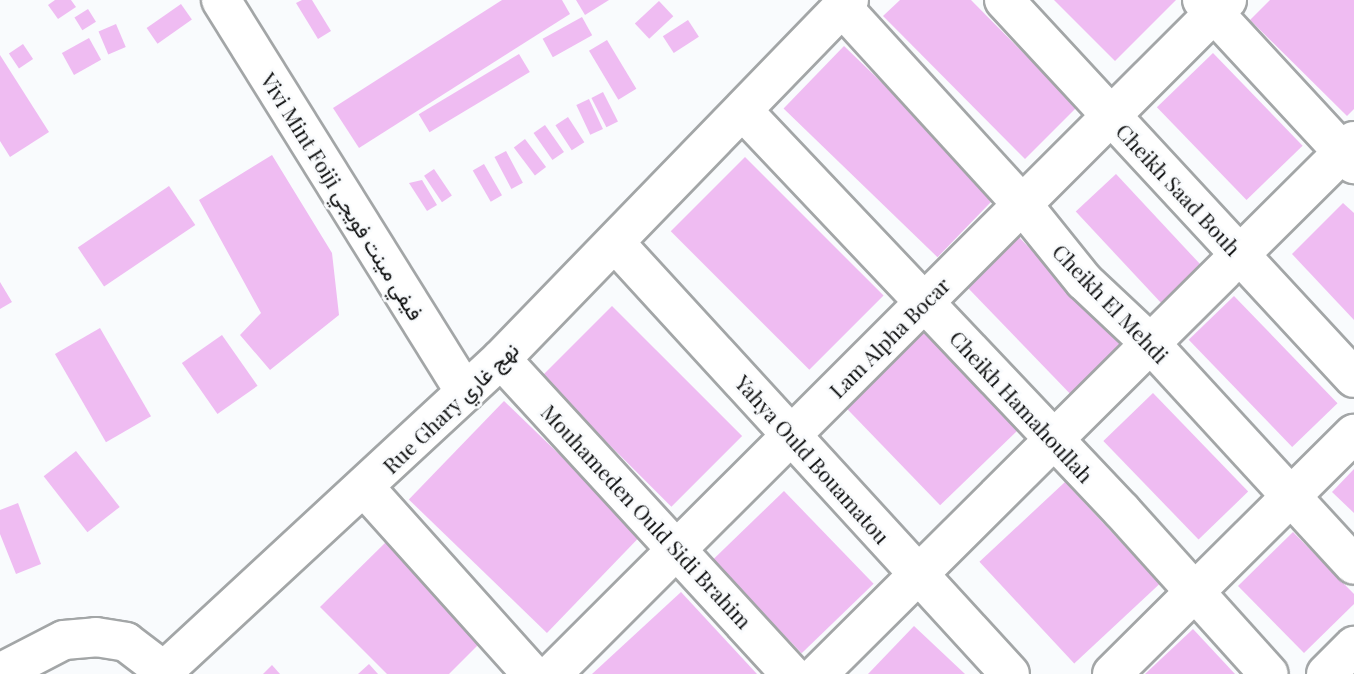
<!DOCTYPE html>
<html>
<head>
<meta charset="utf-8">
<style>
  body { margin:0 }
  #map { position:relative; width:1354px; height:674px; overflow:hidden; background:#f9fbfd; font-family:"Playfair Display",Vazirmatn,serif }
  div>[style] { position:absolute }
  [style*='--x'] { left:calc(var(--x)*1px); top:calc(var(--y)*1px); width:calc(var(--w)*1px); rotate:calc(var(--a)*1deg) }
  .building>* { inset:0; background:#efbcf2; transform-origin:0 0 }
  .roads { filter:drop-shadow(2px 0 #a3a6a7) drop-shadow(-2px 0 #a3a6a7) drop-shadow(0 2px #a3a6a7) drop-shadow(0 -2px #a3a6a7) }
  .minor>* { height:38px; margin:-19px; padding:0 19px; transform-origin:19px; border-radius:19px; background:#fff }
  span { translate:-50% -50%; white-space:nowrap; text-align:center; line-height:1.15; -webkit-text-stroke:5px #f9fbfd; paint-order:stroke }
  .street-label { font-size:21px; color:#0b0c0c }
</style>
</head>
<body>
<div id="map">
  <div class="building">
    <div style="clip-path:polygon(55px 0,71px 0,76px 7px,58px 19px,48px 5px)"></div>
    <div style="clip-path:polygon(302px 0,312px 0,331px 31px,318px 39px,296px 3px)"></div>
    <div style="clip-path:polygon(502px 0,562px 0,570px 14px,359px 148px,333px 108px)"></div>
    <div style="clip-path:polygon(576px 0,609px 0,585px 15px)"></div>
    <div style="clip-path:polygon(900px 0,971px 0,1077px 107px,1025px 159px,883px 16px)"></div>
    <div style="clip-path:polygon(1054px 0,1176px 0,1115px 61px)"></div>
    <div style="clip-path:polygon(1270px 0,1354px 0,1354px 109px,1347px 116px,1250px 20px)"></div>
    <div style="left:659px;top:1px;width:21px;height:33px;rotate:47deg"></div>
    <div style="left:181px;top:4px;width:19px;height:42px;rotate:55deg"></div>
    <div style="left:88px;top:9px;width:15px;height:16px;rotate:58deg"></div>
    <div style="left:582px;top:17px;width:21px;height:45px;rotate:61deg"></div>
    <div style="left:688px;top:20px;width:20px;height:30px;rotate:57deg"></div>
    <div style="left:116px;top:24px;width:25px;height:19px;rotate:67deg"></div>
    <div style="left:89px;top:38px;width:25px;height:31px;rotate:61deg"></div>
    <div style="left:607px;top:40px;width:57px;height:21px;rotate:59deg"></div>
    <div style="left:23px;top:44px;width:18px;height:17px;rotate:56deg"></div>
    <div style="left:844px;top:46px;width:214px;height:87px;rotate:44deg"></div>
    <div style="left:1213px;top:53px;width:129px;height:78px;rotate:46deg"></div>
    <div style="left:519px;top:54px;width:21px;height:117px;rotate:59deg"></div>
    <div style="clip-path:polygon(0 55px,49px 132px,10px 157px,0 141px)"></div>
    <div style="left:603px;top:92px;width:33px;height:13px;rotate:63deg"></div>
    <div style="left:589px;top:99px;width:33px;height:14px;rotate:65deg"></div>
    <div style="left:568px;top:117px;width:30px;height:15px;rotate:57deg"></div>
    <div style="left:545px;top:125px;width:33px;height:14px;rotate:55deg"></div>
    <div style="left:525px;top:139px;width:35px;height:14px;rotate:53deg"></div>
    <div style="left:506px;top:151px;width:36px;height:13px;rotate:62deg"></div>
    <div style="clip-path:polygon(272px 155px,332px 253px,339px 315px,270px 370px,240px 335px,261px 313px,199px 200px)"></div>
    <div style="left:745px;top:157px;width:196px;height:105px;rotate:45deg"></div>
    <div style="left:484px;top:164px;width:36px;height:13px;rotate:60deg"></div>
    <div style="left:434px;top:169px;width:32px;height:12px;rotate:56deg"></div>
    <div style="left:1116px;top:174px;width:129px;height:55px;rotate:47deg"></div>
    <div style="clip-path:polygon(422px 180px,437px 205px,427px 211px,409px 183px)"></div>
    <div style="left:169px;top:186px;width:47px;height:110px;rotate:56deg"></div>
    <div style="clip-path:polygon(1343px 203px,1354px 213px,1354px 320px,1292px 254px)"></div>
    <div style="left:1014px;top:232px;width:157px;height:72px;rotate:46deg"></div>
    <div style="clip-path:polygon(0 282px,12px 302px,0 309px)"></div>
    <div style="left:1234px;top:296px;width:149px;height:63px;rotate:46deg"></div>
    <div style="left:612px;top:306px;width:184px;height:100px;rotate:45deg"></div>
    <div style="left:927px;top:326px;width:138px;height:115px;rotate:46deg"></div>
    <div style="left:100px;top:328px;width:102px;height:52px;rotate:60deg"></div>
    <div style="left:222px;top:335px;width:62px;height:49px;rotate:55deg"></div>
    <div style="left:1153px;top:393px;width:137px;height:69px;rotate:46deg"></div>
    <div style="left:504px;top:401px;width:192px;height:137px;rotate:44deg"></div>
    <div style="left:76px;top:451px;width:71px;height:41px;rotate:52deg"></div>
    <div style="clip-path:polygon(1354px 469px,1354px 513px,1332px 492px)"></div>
    <div style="left:1065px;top:482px;width:139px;height:117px;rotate:47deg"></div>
    <div style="left:784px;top:491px;width:129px;height:100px;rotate:46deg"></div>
    <div style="clip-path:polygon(18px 503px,41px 564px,16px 574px,0 534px,0 510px)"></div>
    <div style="clip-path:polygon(1293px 532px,1354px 594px,1354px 604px,1304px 653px,1238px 586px)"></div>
    <div style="clip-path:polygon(387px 541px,485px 638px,449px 674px,387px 674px,320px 607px)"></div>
    <div style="clip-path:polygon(681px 592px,757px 674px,592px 674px)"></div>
    <div style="clip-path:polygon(914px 626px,965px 674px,868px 674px)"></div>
    <div style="clip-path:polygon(1193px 629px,1235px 674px,1145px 674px)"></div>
    <div style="clip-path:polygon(369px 664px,378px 674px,358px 674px)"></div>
    <div style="clip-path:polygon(272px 665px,280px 674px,263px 674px)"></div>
  </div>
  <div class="roads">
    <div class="minor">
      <div style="--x:221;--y:0;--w:462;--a:58.1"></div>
      <div style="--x:1004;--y:0;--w:515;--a:47.2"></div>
      <div style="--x:1202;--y:0;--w:224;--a:47.2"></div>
      <div style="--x:842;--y:7;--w:267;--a:47.6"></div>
      <div style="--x:1022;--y:204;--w:99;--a:51.2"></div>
      <div style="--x:1084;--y:281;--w:91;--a:43.2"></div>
      <div style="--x:1150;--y:343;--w:301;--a:47.4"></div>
      <div style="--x:743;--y:111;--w:551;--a:46.54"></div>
      <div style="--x:1122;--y:511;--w:219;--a:48"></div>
      <div style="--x:616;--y:244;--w:583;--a:47.5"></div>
      <div style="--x:501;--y:359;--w:428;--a:47.4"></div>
      <div style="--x:365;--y:488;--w:250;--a:48.1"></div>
      <div style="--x:165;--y:670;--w:458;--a:-42.8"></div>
      <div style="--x:501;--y:359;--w:500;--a:-45.9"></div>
      <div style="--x:0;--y:673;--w:72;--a:-27.3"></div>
      <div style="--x:64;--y:640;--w:32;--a:-5"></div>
      <div style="--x:96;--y:637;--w:30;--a:9"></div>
      <div style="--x:126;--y:642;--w:53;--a:37.3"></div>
      <div style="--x:552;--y:674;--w:954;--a:-44.96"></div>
      <div style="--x:818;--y:674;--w:756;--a:-44.84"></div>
      <div style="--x:1112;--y:674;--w:341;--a:-44.8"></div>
      <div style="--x:1326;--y:674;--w:40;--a:-45"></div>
    </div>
  </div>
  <div class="street-label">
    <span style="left:1179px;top:189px;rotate:47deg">Cheikh Saad Bouh</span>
    <span style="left:343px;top:196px;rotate:58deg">Vivi Mint Foiji فيفي مينت فويجي</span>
    <span style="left:1111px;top:303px;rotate:46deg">Cheikh El Mehdi</span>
    <span style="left:889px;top:337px;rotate:-45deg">Lam Alpha Bocar</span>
    <span style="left:1022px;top:406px;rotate:47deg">Cheikh Hamahoullah</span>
    <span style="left:450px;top:407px;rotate:-44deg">Rue Ghary نهج غاري</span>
    <span style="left:813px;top:459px;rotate:48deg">Yahya Ould Bouamatou</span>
    <span style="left:647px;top:516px;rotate:47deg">Mouhameden Ould Sidi Brahim</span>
  </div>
</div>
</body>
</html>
